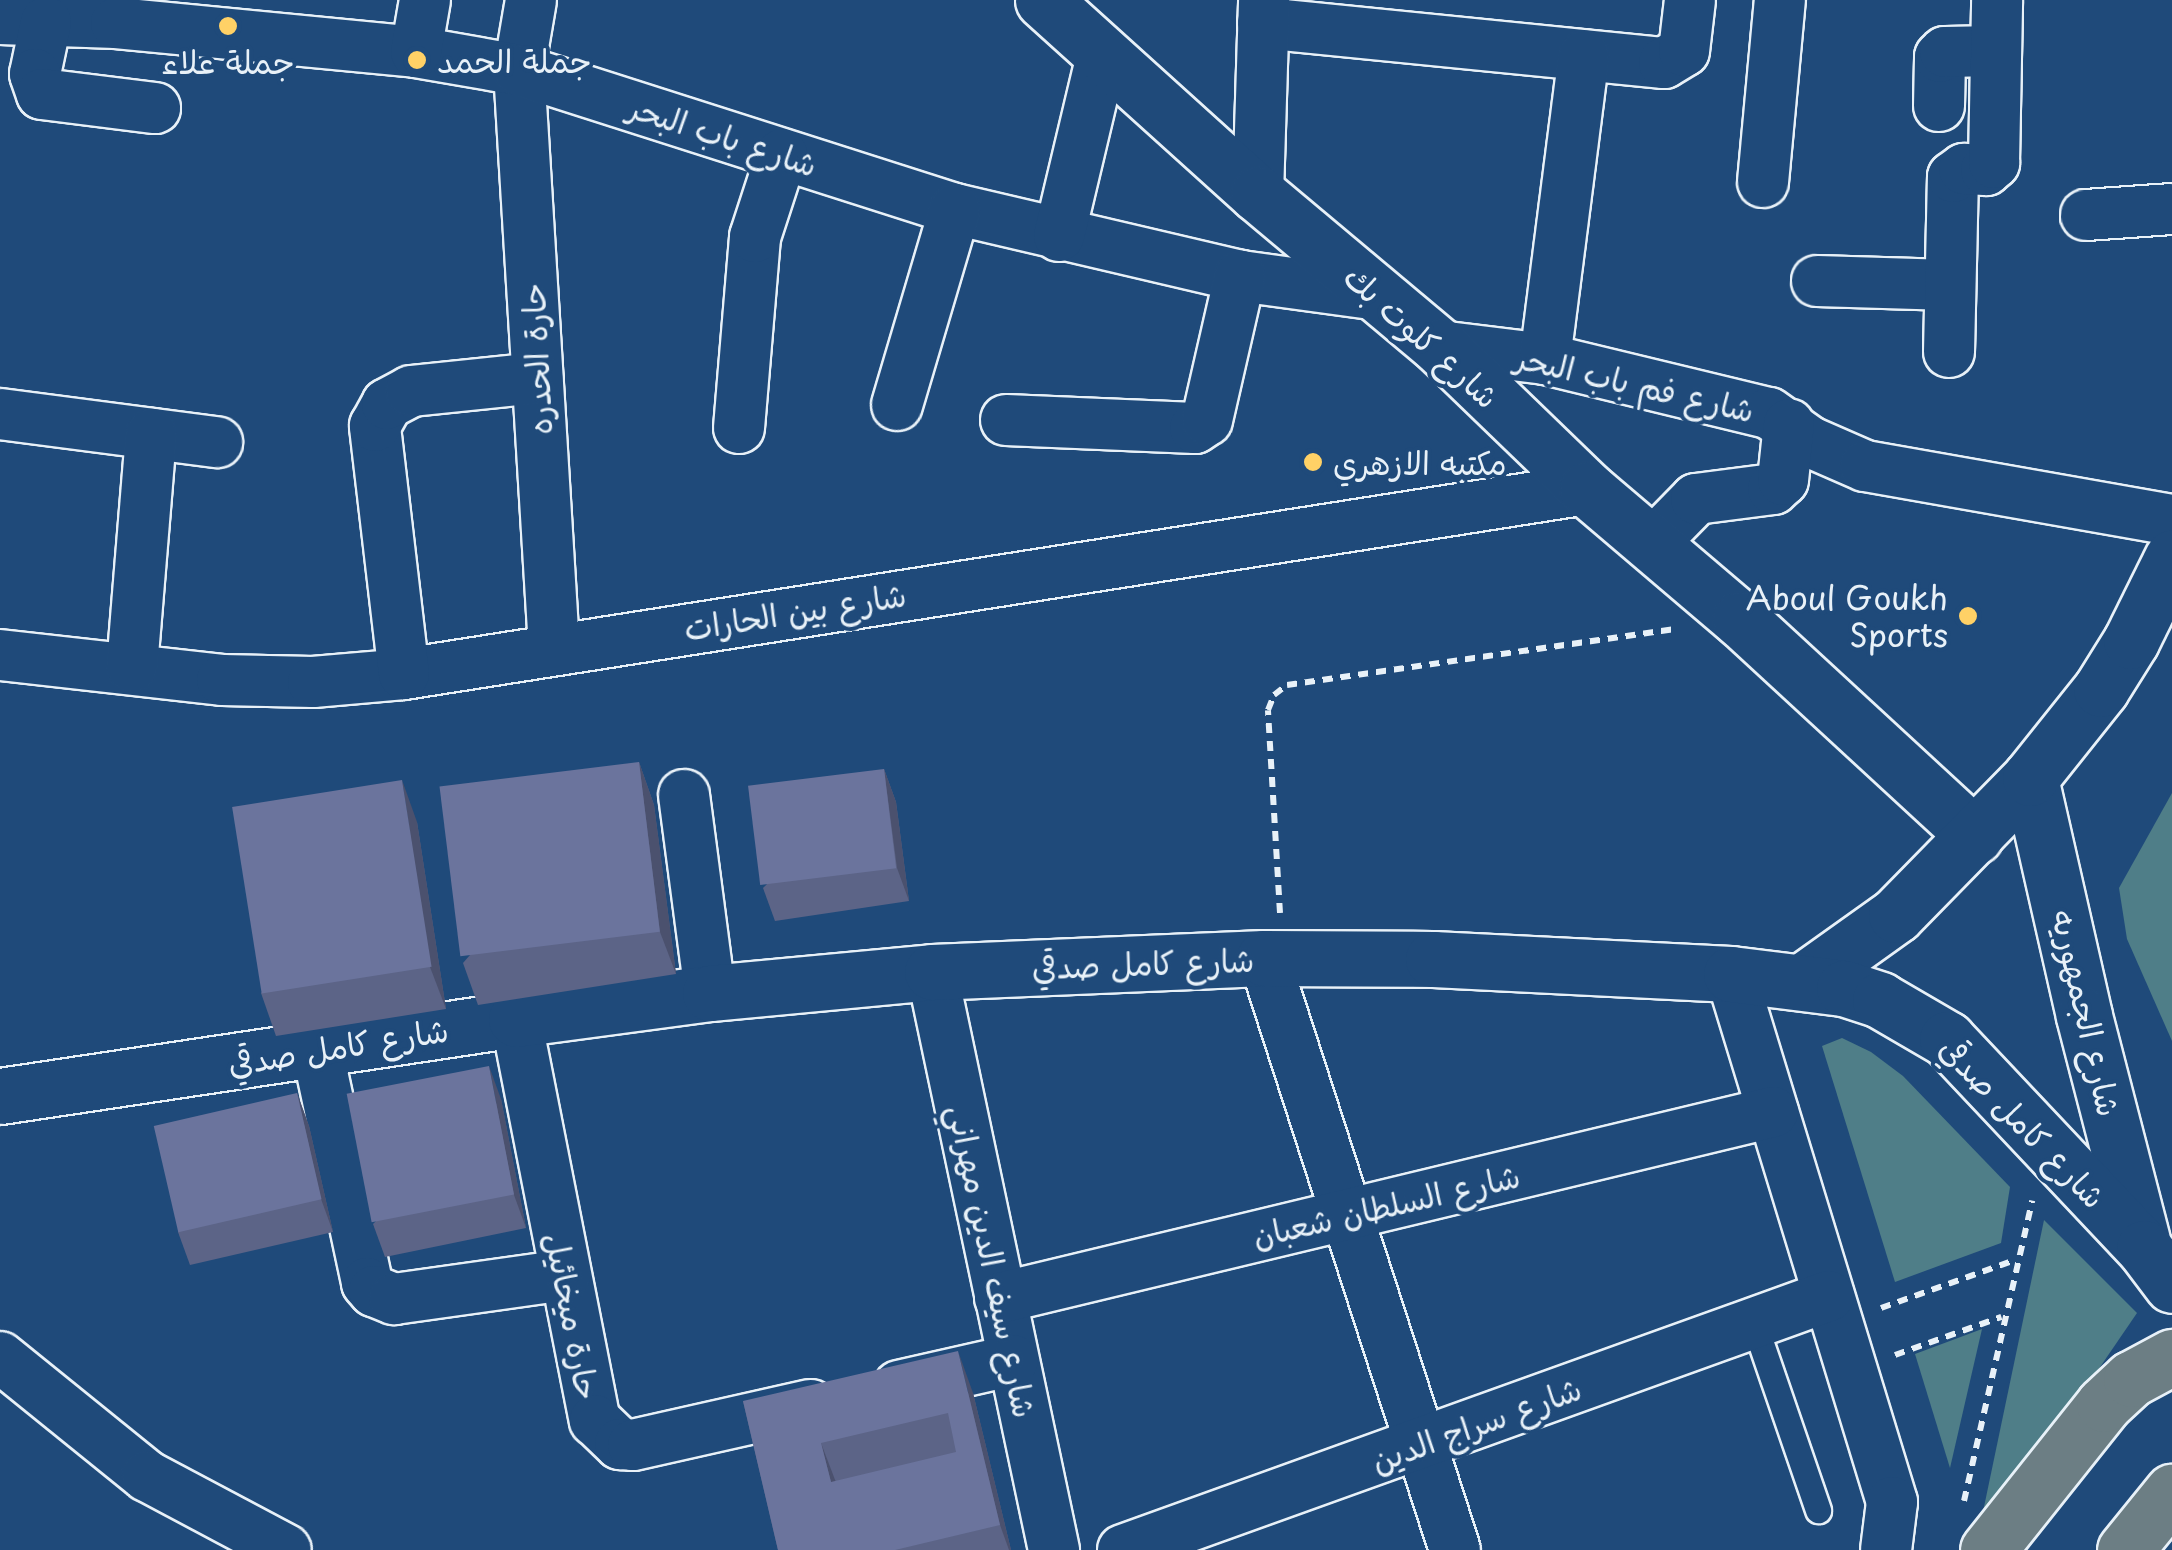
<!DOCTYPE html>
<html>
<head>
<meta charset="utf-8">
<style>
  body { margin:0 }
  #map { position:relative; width:2172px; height:1550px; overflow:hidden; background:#1f4a7a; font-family:"Playpen Sans","Playpen Sans Arabic",sans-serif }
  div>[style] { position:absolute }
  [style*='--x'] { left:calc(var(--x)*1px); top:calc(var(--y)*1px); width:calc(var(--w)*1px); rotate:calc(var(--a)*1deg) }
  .green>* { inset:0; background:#4f7e88 }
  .path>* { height:6px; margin-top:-3px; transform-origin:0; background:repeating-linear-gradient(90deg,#e8f1f8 0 10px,transparent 0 18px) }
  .roads { filter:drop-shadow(2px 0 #e8f1f8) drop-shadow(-2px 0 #e8f1f8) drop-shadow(0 2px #e8f1f8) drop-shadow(0 -2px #e8f1f8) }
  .lane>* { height:25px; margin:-12.5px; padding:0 12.5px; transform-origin:12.5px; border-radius:12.5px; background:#1f4a7a }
  .street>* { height:50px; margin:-25px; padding:0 25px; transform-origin:25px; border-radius:25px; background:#1f4a7a }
  .secondary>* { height:55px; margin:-27.5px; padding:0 27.5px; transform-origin:27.5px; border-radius:27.5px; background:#1f4a7a }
  .primary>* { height:55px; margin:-27.5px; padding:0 27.5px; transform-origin:27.5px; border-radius:27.5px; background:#6c7e84 }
  .highway>* { height:55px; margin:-27.5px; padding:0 27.5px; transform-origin:27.5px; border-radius:27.5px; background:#6c7e84 }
  .wall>* { inset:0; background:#5c6487 }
  .shaded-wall>* { inset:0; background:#4b516e }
  .building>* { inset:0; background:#6b749d; transform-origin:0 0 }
  .dots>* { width:28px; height:28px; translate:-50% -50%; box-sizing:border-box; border:5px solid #1f4a7a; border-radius:50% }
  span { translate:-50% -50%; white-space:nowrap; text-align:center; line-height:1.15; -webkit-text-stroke:8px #1f4a7a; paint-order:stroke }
  .poi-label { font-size:32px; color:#e8f1f8 }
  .left { translate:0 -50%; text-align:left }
  .right { translate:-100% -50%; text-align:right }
  .street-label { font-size:32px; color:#e8f1f8 }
</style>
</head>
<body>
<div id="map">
  <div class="green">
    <div style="clip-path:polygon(2172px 793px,2172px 1041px,2127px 939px,2119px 888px)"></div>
    <div style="clip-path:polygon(1842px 1038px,1871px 1052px,1903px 1076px,2010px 1187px,2001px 1243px,1895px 1282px,1822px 1046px)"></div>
    <div style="clip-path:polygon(2044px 1220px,2137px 1313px,1975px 1550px)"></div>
    <div style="clip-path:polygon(1982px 1329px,1950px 1468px,1915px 1354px)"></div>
  </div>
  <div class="path">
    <div style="--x:1280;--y:913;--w:203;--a:-93.4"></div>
    <div style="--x:1268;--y:710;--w:16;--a:-68"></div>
    <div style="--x:1274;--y:695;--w:16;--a:-38"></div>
    <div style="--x:1287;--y:685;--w:392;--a:-8.2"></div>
    <div style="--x:1881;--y:1308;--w:142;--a:-19.7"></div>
    <div style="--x:1895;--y:1355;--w:113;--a:-19.7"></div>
    <div style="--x:1964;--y:1501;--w:308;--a:-77.2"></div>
  </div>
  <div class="roads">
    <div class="lane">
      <div style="--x:1754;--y:1323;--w:198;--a:71.1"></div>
    </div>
    <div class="street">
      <div style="--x:531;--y:0;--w:71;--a:99.7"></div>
      <div style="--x:519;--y:70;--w:579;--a:86.53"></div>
      <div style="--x:0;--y:19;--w:116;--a:2"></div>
      <div style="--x:116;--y:23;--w:301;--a:5.5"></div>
      <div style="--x:416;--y:52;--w:105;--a:9.9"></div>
      <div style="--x:519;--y:70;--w:458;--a:17.7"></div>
      <div style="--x:955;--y:209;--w:293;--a:13.2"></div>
      <div style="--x:1240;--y:276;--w:139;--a:7.8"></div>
      <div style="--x:46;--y:22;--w:53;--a:101.9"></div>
      <div style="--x:35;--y:74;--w:21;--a:71"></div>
      <div style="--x:42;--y:94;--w:114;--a:7.1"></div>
      <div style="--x:1263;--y:23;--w:403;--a:5.7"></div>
      <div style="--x:1664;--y:63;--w:23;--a:-31"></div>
      <div style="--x:1684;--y:51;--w:51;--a:-83.3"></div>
      <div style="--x:416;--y:52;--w:53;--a:-80.2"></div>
      <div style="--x:1939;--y:106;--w:49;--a:-88.8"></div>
      <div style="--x:1940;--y:57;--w:7;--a:-45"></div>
      <div style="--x:1945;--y:52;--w:51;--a:-1.1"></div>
      <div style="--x:1763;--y:182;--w:183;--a:-84.7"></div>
      <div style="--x:1258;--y:194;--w:194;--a:-88.2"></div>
      <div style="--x:2086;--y:215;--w:86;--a:-4"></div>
      <div style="--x:1059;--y:236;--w:186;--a:-76.6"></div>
      <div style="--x:1817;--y:281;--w:133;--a:1.7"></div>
      <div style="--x:1439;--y:346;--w:107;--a:7"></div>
      <div style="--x:1545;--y:359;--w:230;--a:13.6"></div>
      <div style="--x:1769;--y:413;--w:50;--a:35.3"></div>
      <div style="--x:1810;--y:442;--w:60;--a:23.6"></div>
      <div style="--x:1865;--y:466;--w:312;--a:10"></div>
      <div style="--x:1949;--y:352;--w:175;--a:-88.7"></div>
      <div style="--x:1953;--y:177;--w:14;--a:-36"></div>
      <div style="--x:1964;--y:169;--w:22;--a:3"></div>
      <div style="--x:1986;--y:170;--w:11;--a:-41"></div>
      <div style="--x:1994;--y:163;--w:163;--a:-88.9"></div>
      <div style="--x:1545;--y:359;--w:306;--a:-82.7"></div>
      <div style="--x:897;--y:405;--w:204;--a:-73.5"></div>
      <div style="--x:0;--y:414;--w:219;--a:7.4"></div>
      <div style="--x:1006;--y:420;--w:189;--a:2.4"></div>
      <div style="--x:1195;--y:428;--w:14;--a:-34"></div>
      <div style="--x:1207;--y:420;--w:148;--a:-77.1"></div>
      <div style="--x:739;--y:428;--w:192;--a:-85.2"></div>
      <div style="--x:755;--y:237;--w:87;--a:-72"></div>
      <div style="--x:1652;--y:544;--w:63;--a:-45.6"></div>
      <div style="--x:1696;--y:499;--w:78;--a:-7.4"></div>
      <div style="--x:1773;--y:489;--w:13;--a:-42"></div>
      <div style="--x:1783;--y:480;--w:56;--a:-83.9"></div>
      <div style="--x:0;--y:655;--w:223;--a:6.4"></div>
      <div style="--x:222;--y:680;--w:91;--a:1.3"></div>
      <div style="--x:313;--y:682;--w:91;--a:-5"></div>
      <div style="--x:404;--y:674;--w:1197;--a:-8.89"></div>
      <div style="--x:132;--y:667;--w:234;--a:-85.3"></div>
      <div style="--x:404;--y:674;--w:250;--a:-96.7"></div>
      <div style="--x:375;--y:426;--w:25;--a:-61"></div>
      <div style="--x:387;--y:404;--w:27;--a:-28"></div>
      <div style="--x:411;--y:391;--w:127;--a:-5.9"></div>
      <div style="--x:684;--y:795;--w:200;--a:82.5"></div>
      <div style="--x:1264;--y:958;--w:622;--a:72.12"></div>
      <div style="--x:932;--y:972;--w:591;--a:78.08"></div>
      <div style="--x:1731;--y:974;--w:552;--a:73.04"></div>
      <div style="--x:1892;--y:1502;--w:48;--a:97.1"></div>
      <div style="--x:516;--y:1019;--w:409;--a:78.9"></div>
      <div style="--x:595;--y:1420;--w:35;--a:44"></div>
      <div style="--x:620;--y:1444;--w:13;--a:4"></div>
      <div style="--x:633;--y:1445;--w:182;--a:-12.7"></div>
      <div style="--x:317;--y:1049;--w:239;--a:77.9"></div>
      <div style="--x:367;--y:1283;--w:11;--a:49"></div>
      <div style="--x:374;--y:1291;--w:22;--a:22"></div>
      <div style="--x:394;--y:1299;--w:173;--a:-8"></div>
      <div style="--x:1000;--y:1298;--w:795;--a:-13.53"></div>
      <div style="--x:0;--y:1357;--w:189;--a:39"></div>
      <div style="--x:147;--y:1476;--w:157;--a:28"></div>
      <div style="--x:899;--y:1386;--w:117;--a:-12.8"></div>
      <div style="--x:1123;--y:1550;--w:750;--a:-19.79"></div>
    </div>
    <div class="secondary">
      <div style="--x:1043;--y:0;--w:290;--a:42.1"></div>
      <div style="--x:1258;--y:194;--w:236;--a:40"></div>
      <div style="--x:1439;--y:346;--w:206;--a:44"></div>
      <div style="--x:1587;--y:489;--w:201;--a:40.4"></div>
      <div style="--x:1740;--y:619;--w:320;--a:42.7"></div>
      <div style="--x:2030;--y:778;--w:244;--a:77.2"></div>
      <div style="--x:2084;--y:1016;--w:231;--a:75.5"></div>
      <div style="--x:1805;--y:980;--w:112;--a:-35.5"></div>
      <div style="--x:1896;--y:915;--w:192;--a:-45.6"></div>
      <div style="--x:2030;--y:778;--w:114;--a:-51.4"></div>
      <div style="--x:2101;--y:689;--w:57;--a:-58"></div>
      <div style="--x:2131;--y:641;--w:93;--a:-63.7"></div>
      <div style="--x:0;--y:1096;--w:522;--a:-8.49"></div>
      <div style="--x:516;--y:1019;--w:196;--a:-7.6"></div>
      <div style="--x:710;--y:993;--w:223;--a:-5.4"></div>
      <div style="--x:932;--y:972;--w:332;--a:-2.4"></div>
      <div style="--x:1264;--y:958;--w:169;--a:0.3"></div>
      <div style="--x:1433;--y:959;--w:298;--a:2.9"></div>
      <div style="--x:1731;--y:974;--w:114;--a:7.1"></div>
      <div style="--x:1844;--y:988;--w:38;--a:18"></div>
      <div style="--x:1880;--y:1000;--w:78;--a:30.2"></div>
      <div style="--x:1947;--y:1039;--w:287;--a:46.7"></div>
      <div style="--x:2144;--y:1248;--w:46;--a:52.9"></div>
    </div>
    <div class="primary">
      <div style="--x:2125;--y:1550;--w:75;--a:-51"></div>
    </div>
    <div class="highway">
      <div style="--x:1988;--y:1550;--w:186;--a:-51.5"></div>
      <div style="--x:2104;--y:1404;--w:37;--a:-43"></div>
      <div style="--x:2131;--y:1379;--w:47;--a:-28.2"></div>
    </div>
  </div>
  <div class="wall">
    <div style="clip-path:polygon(639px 762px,654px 805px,676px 974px,478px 1005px,463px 963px)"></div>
    <div style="clip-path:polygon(884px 769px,896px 802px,909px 901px,775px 921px,763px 888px)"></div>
    <div style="clip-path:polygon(417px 822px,446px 1009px,276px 1036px,261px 993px)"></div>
    <div style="clip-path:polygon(297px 1093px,309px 1126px,333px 1232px,190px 1265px,178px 1232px)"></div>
    <div style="clip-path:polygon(501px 1099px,526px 1228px,385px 1257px,373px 1224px)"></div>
    <div style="clip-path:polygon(973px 1393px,1011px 1550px,778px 1550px,743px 1401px)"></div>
  </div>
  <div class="shaded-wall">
    <div style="clip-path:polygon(639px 762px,654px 805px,676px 974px,660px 932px)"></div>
    <div style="clip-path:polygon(884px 769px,896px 802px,909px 901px,897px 868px)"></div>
    <div style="clip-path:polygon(402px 780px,417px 822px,446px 1009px,430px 967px)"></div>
    <div style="clip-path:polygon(489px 1066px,501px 1099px,526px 1228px,514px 1195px)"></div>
    <div style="clip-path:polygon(297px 1093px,309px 1126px,333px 1232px,321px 1199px)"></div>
    <div style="clip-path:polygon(958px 1351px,973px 1393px,1011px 1550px,1009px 1550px,1000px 1525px)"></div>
    <div style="clip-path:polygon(821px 1443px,837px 1485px,831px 1482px)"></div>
  </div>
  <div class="building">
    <div style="left:639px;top:762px;width:171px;height:201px;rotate:83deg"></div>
    <div style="left:884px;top:769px;width:100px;height:137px;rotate:83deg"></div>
    <div style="left:402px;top:780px;width:189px;height:172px;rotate:81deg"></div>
    <div style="left:489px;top:1066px;width:131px;height:145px;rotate:79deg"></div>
    <div style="left:297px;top:1093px;width:109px;height:147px;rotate:77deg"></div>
    <div style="clip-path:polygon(evenodd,958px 1351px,1000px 1525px,895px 1550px,778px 1550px,743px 1401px,958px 1351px,948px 1413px,956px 1452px,831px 1482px,821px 1443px,948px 1413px)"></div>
  </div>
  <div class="dots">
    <div style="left:228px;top:26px;background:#ffd166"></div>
    <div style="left:417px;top:60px;background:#ffd166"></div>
    <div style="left:1313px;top:462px;background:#ffd166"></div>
    <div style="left:1968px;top:616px;background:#ffd166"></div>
  </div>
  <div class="poi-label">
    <span class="left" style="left:437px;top:60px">جملة الحمد</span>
    <span style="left:228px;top:61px">جملة علاء</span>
    <span class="left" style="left:1333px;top:462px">مكتبه الازهري</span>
    <span class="right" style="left:1948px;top:616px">Aboul Goukh<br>Sports</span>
  </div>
  <div class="street-label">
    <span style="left:723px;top:135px;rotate:18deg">شارع باب البحر</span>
    <span style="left:1422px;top:336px;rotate:42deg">شارع كلوت بك</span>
    <span style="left:536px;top:359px;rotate:-93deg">حارة الحدره</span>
    <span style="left:1635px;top:383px;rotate:13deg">شارع فم باب البحر</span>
    <span style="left:795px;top:611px;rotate:-9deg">شارع بين الحارات</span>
    <span style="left:1143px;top:963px;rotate:-2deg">شارع كامل صدقي</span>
    <span style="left:2087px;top:1013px;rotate:77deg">شارع الجمهوريه</span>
    <span style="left:338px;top:1046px;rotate:-9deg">شارع كامل صدقي</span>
    <span style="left:2023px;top:1122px;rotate:46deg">شارع كامل صدقي</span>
    <span style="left:1386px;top:1205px;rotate:-13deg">شارع السلطان شعبان</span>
    <span style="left:993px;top:1261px;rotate:78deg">شارع سيف الدين مهراني</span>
    <span style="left:573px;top:1316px;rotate:79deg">حارة ميخائيل</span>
    <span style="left:1476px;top:1424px;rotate:-20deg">شارع سراج الدين</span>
  </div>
</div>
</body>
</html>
